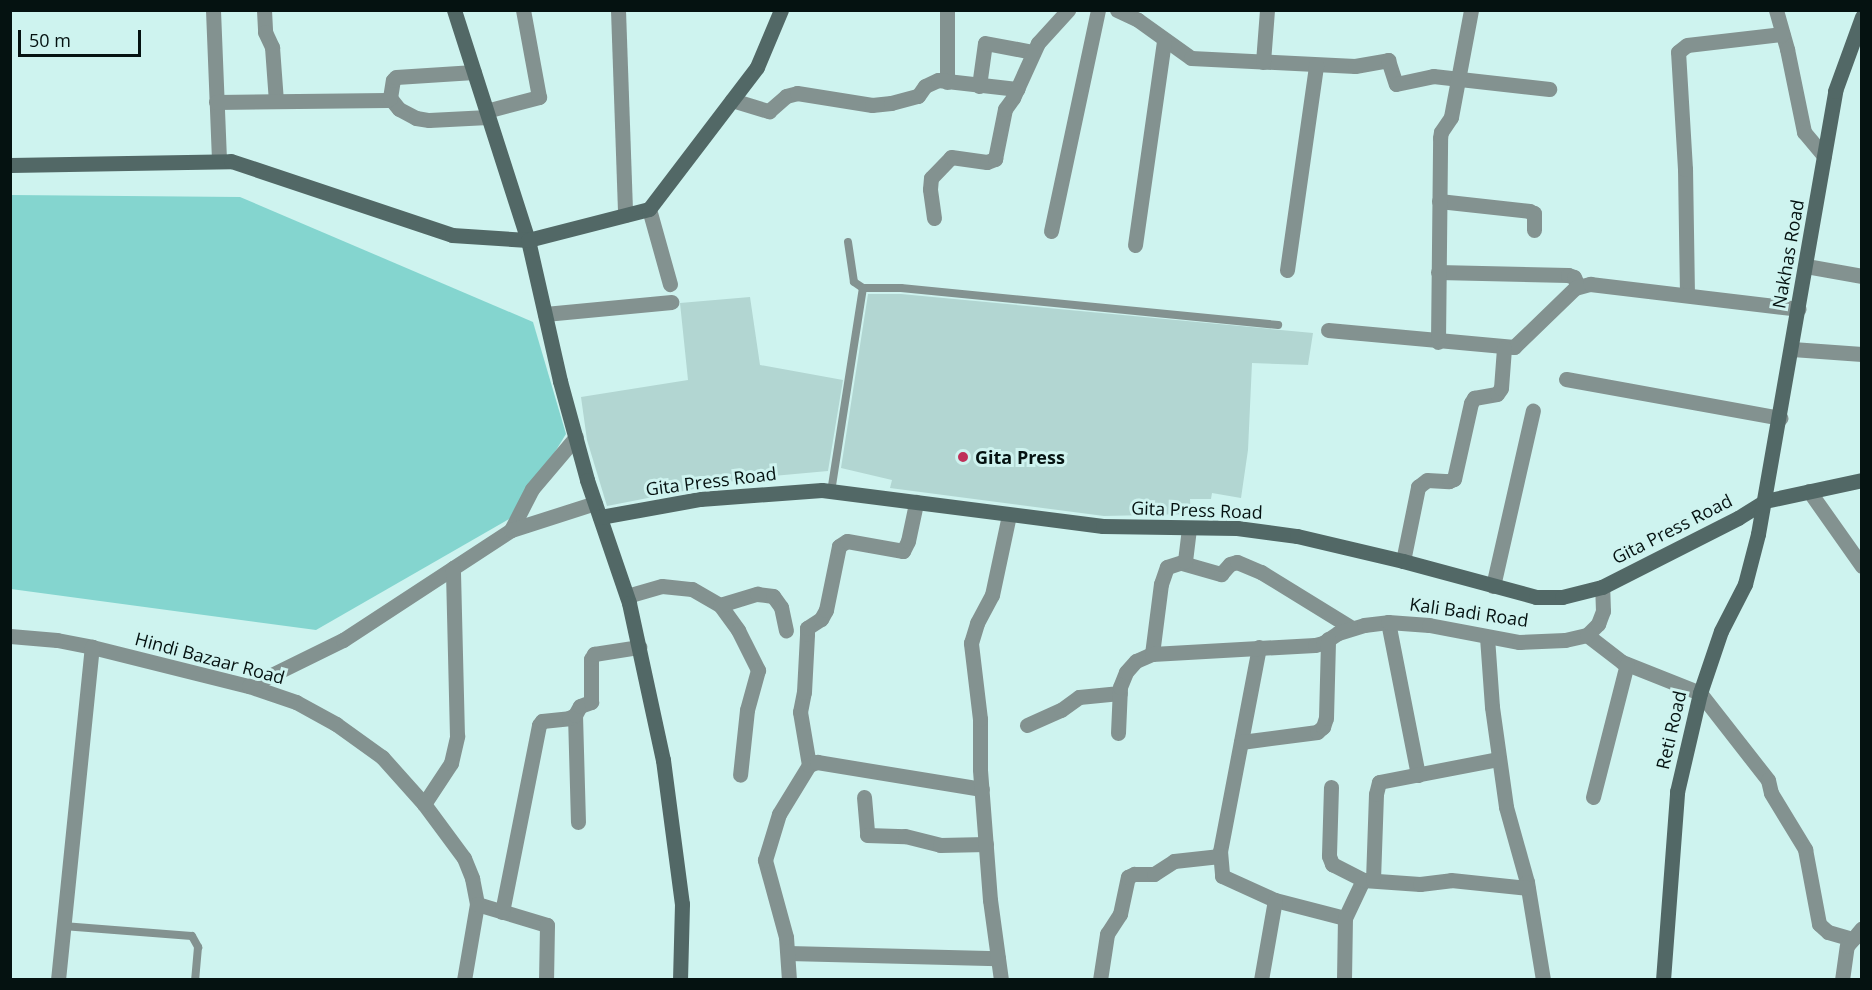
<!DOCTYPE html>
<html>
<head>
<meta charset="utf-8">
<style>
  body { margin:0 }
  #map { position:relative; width:1872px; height:990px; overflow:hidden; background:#cef3ef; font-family:"Open Sans",sans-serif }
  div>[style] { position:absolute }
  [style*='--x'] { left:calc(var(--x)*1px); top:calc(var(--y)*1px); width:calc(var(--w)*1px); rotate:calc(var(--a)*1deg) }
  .green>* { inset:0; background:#84d5cf }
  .building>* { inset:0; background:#b2d6d2 }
  .lane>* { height:8px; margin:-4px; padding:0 4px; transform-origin:4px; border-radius:4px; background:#839290 }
  .street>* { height:15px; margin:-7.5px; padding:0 7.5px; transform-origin:7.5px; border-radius:7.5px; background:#839290 }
  .secondary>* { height:15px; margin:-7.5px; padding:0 7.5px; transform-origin:7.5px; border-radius:7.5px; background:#526866 }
  .dots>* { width:16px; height:16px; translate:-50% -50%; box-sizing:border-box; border:3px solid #cef3ef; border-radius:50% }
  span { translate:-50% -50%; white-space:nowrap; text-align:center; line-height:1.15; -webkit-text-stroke:6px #cef3ef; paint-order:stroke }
  .street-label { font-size:18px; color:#051211 }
  .poi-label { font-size:18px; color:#051211; font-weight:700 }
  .left { translate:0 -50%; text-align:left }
  .frame { position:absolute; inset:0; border:12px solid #051211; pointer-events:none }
  .scale { position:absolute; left:18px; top:30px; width:123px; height:27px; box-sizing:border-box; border:3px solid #051211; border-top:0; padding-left:8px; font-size:18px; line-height:21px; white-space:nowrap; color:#051211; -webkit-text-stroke:4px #cef3ef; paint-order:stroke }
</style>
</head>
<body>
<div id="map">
  <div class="green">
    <div style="clip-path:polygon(11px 195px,240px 197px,533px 322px,566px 434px,516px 515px,316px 630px,11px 589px)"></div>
  </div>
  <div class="building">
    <div style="clip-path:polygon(868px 294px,901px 294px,1313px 333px,1308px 365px,1252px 363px,1248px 450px,1241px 498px,1212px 493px,1211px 499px,1190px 499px,1191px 514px,1104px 516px,890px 488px,892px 480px,841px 468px)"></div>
    <div style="clip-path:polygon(750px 297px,760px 365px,843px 380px,828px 471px,750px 478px,607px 506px,587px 440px,581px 397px,688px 380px,680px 303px)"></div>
  </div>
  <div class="lane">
    <div style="--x:848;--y:242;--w:40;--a:81.5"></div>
    <div style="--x:854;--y:282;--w:11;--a:34"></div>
    <div style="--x:863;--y:288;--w:38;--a:0"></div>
    <div style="--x:901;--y:288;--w:379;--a:5.6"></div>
    <div style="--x:831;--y:492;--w:206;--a:-81.1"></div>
    <div style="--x:63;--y:926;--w:129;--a:4.4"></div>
    <div style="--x:192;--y:936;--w:13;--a:61"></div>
    <div style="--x:198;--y:947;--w:33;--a:95"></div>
  </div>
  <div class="street">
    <div style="--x:213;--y:10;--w:151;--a:87.7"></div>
    <div style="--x:264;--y:10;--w:22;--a:87"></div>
    <div style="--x:265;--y:32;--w:17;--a:65"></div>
    <div style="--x:272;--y:47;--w:54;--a:85.8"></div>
    <div style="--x:618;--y:10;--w:205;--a:88"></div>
    <div style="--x:947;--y:10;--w:72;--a:90"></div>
    <div style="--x:1117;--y:10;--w:23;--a:25"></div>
    <div style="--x:1138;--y:20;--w:65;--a:35.6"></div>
    <div style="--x:1191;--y:58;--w:164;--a:2.8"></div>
    <div style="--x:1355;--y:66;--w:34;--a:-10"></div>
    <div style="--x:1388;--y:60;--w:25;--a:72"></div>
    <div style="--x:1396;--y:84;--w:38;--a:-12"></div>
    <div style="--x:1433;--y:76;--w:117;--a:6.4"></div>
    <div style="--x:1776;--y:10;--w:41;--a:74.2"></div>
    <div style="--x:1787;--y:49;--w:85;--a:78.4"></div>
    <div style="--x:1804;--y:132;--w:31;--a:50"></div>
    <div style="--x:1263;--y:62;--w:52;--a:-85.6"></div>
    <div style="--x:979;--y:86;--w:43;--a:-82.1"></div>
    <div style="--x:985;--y:43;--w:49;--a:10.6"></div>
    <div style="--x:390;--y:98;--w:14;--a:51"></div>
    <div style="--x:399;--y:109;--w:19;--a:28"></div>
    <div style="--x:416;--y:118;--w:13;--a:9"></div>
    <div style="--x:429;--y:120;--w:59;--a:-2.9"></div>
    <div style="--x:732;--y:100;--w:39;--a:17"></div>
    <div style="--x:769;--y:111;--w:23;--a:-41"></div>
    <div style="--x:786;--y:96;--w:11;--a:-15"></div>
    <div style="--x:797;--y:93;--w:76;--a:9.1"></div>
    <div style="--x:872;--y:105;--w:19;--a:-6"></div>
    <div style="--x:891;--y:103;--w:28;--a:-15"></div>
    <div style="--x:918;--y:96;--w:12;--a:-55"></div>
    <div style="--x:925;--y:86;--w:14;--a:-25"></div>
    <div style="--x:938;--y:80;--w:80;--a:6.5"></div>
    <div style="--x:216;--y:102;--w:171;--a:-0.7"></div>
    <div style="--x:387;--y:100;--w:4;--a:-34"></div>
    <div style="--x:390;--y:98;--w:18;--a:-81"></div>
    <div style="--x:393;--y:80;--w:4;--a:-45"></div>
    <div style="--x:396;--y:77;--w:78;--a:-3.7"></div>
    <div style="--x:486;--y:111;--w:55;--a:-14.8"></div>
    <div style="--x:539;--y:97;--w:88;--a:-100.4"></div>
    <div style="--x:1439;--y:201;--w:91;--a:6.3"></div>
    <div style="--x:1529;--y:211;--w:5;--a:22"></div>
    <div style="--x:1534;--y:213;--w:17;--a:90"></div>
    <div style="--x:649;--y:209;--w:78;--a:74.4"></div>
    <div style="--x:934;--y:218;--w:29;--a:-98"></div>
    <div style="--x:930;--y:189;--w:11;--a:-85"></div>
    <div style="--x:931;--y:178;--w:29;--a:-46"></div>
    <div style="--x:951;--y:157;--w:36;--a:8"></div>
    <div style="--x:987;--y:162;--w:9;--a:-21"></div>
    <div style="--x:995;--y:159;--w:51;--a:-78.7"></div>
    <div style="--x:1005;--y:109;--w:14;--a:-54"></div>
    <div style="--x:1013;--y:98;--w:60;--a:-65.6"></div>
    <div style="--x:1038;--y:43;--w:45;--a:-47.7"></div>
    <div style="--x:1051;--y:231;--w:226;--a:-78"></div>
    <div style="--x:1135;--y:245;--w:206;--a:-81.9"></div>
    <div style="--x:1806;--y:266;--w:57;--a:10.1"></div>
    <div style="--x:1287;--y:270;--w:207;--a:-81.9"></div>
    <div style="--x:1438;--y:272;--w:130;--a:1.3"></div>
    <div style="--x:1568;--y:275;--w:6;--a:18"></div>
    <div style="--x:1574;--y:277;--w:10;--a:66"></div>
    <div style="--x:1687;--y:295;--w:126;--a:-90.9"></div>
    <div style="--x:1685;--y:169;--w:117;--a:-93.4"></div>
    <div style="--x:1678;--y:52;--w:11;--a:-38"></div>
    <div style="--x:1687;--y:45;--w:96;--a:-6.6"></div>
    <div style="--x:545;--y:314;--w:127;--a:-5.4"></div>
    <div style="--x:1328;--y:330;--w:187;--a:5.2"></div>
    <div style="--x:1514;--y:347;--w:85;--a:-44"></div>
    <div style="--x:1575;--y:288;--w:16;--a:-15"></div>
    <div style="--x:1590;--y:284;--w:210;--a:6.8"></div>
    <div style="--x:1438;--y:342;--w:204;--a:-89.4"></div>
    <div style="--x:1440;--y:138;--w:6;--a:-81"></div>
    <div style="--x:1441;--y:132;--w:18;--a:-56"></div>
    <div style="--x:1451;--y:117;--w:109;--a:-79.4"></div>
    <div style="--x:1792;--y:349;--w:70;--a:4.1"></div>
    <div style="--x:1566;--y:379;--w:218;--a:10.3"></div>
    <div style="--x:1809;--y:491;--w:92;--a:54.8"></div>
    <div style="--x:511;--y:530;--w:46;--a:-62.9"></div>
    <div style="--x:532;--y:489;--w:68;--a:-49.8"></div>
    <div style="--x:1403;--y:561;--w:76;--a:-78.5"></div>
    <div style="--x:1418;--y:487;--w:11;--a:-38"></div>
    <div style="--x:1427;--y:480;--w:22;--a:3"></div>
    <div style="--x:1449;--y:481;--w:5;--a:-22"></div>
    <div style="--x:1454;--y:479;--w:78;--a:-77.4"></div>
    <div style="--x:1471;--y:403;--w:6;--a:-59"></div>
    <div style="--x:1474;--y:398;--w:23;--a:-10"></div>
    <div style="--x:1497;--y:394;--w:7;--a:-56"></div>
    <div style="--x:1501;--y:388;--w:40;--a:-85.7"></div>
    <div style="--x:1182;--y:563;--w:41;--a:15.8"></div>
    <div style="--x:1221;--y:574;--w:13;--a:-48"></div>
    <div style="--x:1230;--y:564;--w:7;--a:-16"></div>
    <div style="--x:1237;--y:562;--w:26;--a:23"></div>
    <div style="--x:1261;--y:572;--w:107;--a:31.6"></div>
    <div style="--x:1493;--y:586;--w:180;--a:-77.2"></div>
    <div style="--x:627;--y:596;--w:36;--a:-16"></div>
    <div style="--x:662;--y:586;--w:30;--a:6"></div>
    <div style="--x:692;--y:589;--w:32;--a:30"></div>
    <div style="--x:720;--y:605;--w:31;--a:54"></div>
    <div style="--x:738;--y:630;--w:45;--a:63.4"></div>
    <div style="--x:758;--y:670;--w:41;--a:105.4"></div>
    <div style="--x:747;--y:710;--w:65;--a:96.1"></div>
    <div style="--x:720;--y:605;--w:39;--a:-17"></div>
    <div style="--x:757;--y:594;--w:16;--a:7"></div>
    <div style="--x:773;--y:596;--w:14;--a:54"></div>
    <div style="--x:781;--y:607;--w:24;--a:78"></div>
    <div style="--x:1388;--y:622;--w:156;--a:78.9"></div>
    <div style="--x:1587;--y:635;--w:44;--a:37.6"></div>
    <div style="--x:1622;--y:662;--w:84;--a:21.7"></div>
    <div style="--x:1700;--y:693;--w:110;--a:52"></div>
    <div style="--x:1768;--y:780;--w:13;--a:77"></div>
    <div style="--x:1771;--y:793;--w:66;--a:58.7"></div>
    <div style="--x:1805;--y:849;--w:76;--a:79.4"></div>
    <div style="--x:1819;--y:924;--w:12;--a:42"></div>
    <div style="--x:1828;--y:932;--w:26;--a:16"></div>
    <div style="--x:10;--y:636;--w:47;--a:4.9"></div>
    <div style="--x:57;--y:640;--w:36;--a:11"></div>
    <div style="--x:92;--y:647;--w:162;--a:14"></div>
    <div style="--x:249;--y:686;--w:50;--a:18.8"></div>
    <div style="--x:296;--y:702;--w:46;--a:28.8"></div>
    <div style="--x:336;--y:724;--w:57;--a:35.7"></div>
    <div style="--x:382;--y:757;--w:63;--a:48.2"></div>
    <div style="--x:424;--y:804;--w:67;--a:53.5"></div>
    <div style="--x:464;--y:858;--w:22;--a:68"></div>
    <div style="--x:472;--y:878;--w:26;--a:79"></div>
    <div style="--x:477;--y:904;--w:77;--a:99.7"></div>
    <div style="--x:1487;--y:637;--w:70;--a:85.9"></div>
    <div style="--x:1492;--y:707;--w:101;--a:82"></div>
    <div style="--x:1506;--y:807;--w:78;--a:74.4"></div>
    <div style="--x:1527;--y:882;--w:99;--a:80.7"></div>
    <div style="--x:1259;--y:647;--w:208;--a:100.8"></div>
    <div style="--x:1220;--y:851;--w:25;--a:85"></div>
    <div style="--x:1222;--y:876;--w:58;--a:24.4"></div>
    <div style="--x:1275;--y:900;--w:72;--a:14.4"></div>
    <div style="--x:1345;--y:918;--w:42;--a:-64.7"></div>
    <div style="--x:1363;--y:880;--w:57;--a:4"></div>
    <div style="--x:1420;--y:884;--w:31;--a:-7"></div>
    <div style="--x:1451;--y:880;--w:77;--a:5.9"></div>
    <div style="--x:1152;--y:654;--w:71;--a:-82.7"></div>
    <div style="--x:1161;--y:584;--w:18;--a:-71"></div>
    <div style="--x:1167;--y:567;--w:19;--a:-18"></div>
    <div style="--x:1185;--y:561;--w:33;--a:-83"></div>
    <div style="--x:249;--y:686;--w:105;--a:-26.1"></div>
    <div style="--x:343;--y:640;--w:201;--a:-33.2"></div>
    <div style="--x:511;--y:530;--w:88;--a:-17.8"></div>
    <div style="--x:575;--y:715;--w:107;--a:88.4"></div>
    <div style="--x:1027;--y:725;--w:37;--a:-24"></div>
    <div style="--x:1061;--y:710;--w:22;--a:-36"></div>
    <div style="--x:1079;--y:697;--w:41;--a:-5.6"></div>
    <div style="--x:1118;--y:733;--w:46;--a:-87.5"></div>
    <div style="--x:1120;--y:687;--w:16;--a:-68"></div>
    <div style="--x:1126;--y:672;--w:15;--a:-48"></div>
    <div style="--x:1136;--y:661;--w:17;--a:-24"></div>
    <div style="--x:1152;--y:654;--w:163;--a:-3.2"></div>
    <div style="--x:1315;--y:645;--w:8;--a:-14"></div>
    <div style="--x:1323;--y:643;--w:18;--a:-34"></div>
    <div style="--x:1338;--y:633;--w:27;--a:-17"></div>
    <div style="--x:1364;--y:625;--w:24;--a:-7"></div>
    <div style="--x:1388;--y:622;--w:41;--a:4.2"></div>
    <div style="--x:1429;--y:625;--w:92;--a:10.7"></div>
    <div style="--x:1519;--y:642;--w:46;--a:-2.5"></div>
    <div style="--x:1565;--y:640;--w:23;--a:-13"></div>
    <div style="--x:1587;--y:635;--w:16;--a:-45"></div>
    <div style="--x:1598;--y:624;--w:14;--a:-69"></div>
    <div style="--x:1603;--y:611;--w:24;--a:-92"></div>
    <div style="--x:1241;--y:742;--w:77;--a:-7.5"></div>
    <div style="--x:1317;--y:732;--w:8;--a:-40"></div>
    <div style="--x:1323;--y:727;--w:9;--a:-72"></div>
    <div style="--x:1326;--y:718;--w:79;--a:-88.5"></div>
    <div style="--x:809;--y:765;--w:54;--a:-99.6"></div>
    <div style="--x:800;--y:712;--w:20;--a:-79"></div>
    <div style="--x:804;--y:692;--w:58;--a:-87"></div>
    <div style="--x:807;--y:634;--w:6;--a:-90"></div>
    <div style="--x:807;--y:628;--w:17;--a:-33"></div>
    <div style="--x:821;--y:619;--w:10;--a:-61"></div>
    <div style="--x:826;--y:610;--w:65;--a:-78.5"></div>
    <div style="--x:839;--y:546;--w:9;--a:-32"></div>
    <div style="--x:847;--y:541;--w:57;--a:10.1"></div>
    <div style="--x:903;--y:551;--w:11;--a:-63"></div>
    <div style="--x:908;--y:541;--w:40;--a:-78"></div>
    <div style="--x:1331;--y:787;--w:69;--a:91.7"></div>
    <div style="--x:1329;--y:856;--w:9;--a:69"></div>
    <div style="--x:1332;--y:864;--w:35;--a:27"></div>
    <div style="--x:864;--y:797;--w:38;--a:85"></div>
    <div style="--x:867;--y:835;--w:38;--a:2"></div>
    <div style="--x:905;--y:836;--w:36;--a:14"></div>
    <div style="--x:940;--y:845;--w:46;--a:-1.2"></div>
    <div style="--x:1593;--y:797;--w:137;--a:-75.7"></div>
    <div style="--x:424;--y:804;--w:49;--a:-56.6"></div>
    <div style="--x:451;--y:763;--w:28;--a:-77"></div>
    <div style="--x:457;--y:736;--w:168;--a:-91.4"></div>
    <div style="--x:1373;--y:880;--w:86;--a:-88"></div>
    <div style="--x:1376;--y:794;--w:12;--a:-76"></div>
    <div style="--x:1379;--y:782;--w:122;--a:-10.9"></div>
    <div style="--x:477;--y:904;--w:73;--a:16.7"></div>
    <div style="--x:547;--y:925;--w:55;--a:91"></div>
    <div style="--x:502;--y:912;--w:191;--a:-78.8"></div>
    <div style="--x:539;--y:725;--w:5;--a:-53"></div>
    <div style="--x:542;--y:721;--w:27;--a:-6"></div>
    <div style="--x:569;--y:718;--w:7;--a:-27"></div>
    <div style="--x:575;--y:715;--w:10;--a:-61"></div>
    <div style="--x:580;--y:706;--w:12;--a:-20"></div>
    <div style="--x:591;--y:702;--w:43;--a:-90"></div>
    <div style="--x:591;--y:659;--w:6;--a:-59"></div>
    <div style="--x:594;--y:654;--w:46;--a:-8.8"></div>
    <div style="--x:788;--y:953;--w:210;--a:1.4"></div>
    <div style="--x:58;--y:980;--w:335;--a:-84.2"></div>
    <div style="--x:789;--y:980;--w:43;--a:-94"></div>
    <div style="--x:786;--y:937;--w:80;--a:-105.3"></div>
    <div style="--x:765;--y:860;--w:48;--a:-73.1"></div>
    <div style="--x:779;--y:814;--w:57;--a:-58.5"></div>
    <div style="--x:809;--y:765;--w:9;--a:-21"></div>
    <div style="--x:817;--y:762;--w:167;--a:9.3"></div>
    <div style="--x:1001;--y:980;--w:81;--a:-97.8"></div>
    <div style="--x:990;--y:900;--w:131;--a:-94.4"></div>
    <div style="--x:980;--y:769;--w:50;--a:-90"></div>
    <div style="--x:980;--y:719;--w:77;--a:-96.8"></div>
    <div style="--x:971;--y:643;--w:21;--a:-73"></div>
    <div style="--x:977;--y:623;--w:32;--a:-62"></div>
    <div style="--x:992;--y:595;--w:82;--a:-78"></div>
    <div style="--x:1100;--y:980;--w:47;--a:-81.3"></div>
    <div style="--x:1107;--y:934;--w:24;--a:-57"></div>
    <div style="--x:1120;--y:914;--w:38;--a:-78"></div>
    <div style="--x:1128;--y:877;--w:7;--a:-27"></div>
    <div style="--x:1134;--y:874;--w:20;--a:0"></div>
    <div style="--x:1154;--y:874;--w:24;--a:-33"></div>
    <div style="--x:1174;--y:861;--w:46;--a:-6.2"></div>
    <div style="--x:1261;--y:980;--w:81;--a:-80.1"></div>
    <div style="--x:1344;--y:980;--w:62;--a:-89.1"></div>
    <div style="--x:1842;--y:980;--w:34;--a:-82"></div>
    <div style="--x:1847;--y:946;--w:23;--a:-50"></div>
  </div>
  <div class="secondary">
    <div style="--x:454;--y:10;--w:242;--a:72.2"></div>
    <div style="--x:528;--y:240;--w:145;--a:77.2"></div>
    <div style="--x:560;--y:381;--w:103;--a:74.7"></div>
    <div style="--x:587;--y:480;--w:130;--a:71.1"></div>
    <div style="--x:629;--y:603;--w:161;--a:77.8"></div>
    <div style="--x:663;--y:760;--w:145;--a:82.5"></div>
    <div style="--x:682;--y:904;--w:76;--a:91.5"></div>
    <div style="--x:10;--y:165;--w:221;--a:-1"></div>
    <div style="--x:231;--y:161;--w:233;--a:18.5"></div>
    <div style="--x:452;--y:235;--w:76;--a:3.8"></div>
    <div style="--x:528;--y:240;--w:125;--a:-14.4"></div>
    <div style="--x:649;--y:209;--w:178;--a:-52.7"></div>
    <div style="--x:757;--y:67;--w:62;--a:-67.2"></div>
    <div style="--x:600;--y:517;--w:102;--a:-10.2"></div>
    <div style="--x:700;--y:499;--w:122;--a:-4.2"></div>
    <div style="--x:822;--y:490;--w:283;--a:7.3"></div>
    <div style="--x:1103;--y:526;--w:134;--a:0.9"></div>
    <div style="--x:1237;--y:528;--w:61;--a:7.6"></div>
    <div style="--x:1297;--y:536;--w:109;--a:13.3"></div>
    <div style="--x:1403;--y:561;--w:138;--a:15.1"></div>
    <div style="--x:1536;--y:597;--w:26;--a:0"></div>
    <div style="--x:1562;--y:597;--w:41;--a:-14"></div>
    <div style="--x:1602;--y:587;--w:153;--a:-26.9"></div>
    <div style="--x:1738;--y:518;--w:32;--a:-32"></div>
    <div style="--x:1765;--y:501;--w:99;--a:-12.2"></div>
    <div style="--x:1663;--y:980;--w:189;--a:-85.7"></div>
    <div style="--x:1677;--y:792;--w:102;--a:-76.9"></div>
    <div style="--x:1700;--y:693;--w:65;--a:-71.3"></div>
    <div style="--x:1721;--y:631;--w:53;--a:-62.9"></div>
    <div style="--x:1745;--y:584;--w:52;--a:-75.4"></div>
    <div style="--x:1758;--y:534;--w:450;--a:-80.1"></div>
    <div style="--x:1835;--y:91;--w:79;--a:-70"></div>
  </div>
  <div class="dots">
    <div style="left:963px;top:457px;background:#bf3059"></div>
  </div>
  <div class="street-label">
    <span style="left:1788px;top:254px;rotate:-80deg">Nakhas Road</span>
    <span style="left:711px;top:481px;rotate:-7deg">Gita Press Road</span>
    <span style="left:1197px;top:510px;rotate:2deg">Gita Press Road</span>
    <span style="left:1672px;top:529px;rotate:-27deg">Gita Press Road</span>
    <span style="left:1469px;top:612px;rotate:8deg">Kali Badi Road</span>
    <span style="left:210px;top:658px;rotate:15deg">Hindi Bazaar Road</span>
    <span style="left:1671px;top:730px;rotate:-77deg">Reti Road</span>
  </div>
  <div class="poi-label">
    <span class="left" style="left:975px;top:457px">Gita Press</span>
  </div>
  <div class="frame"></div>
  <div class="scale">50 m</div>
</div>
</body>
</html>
